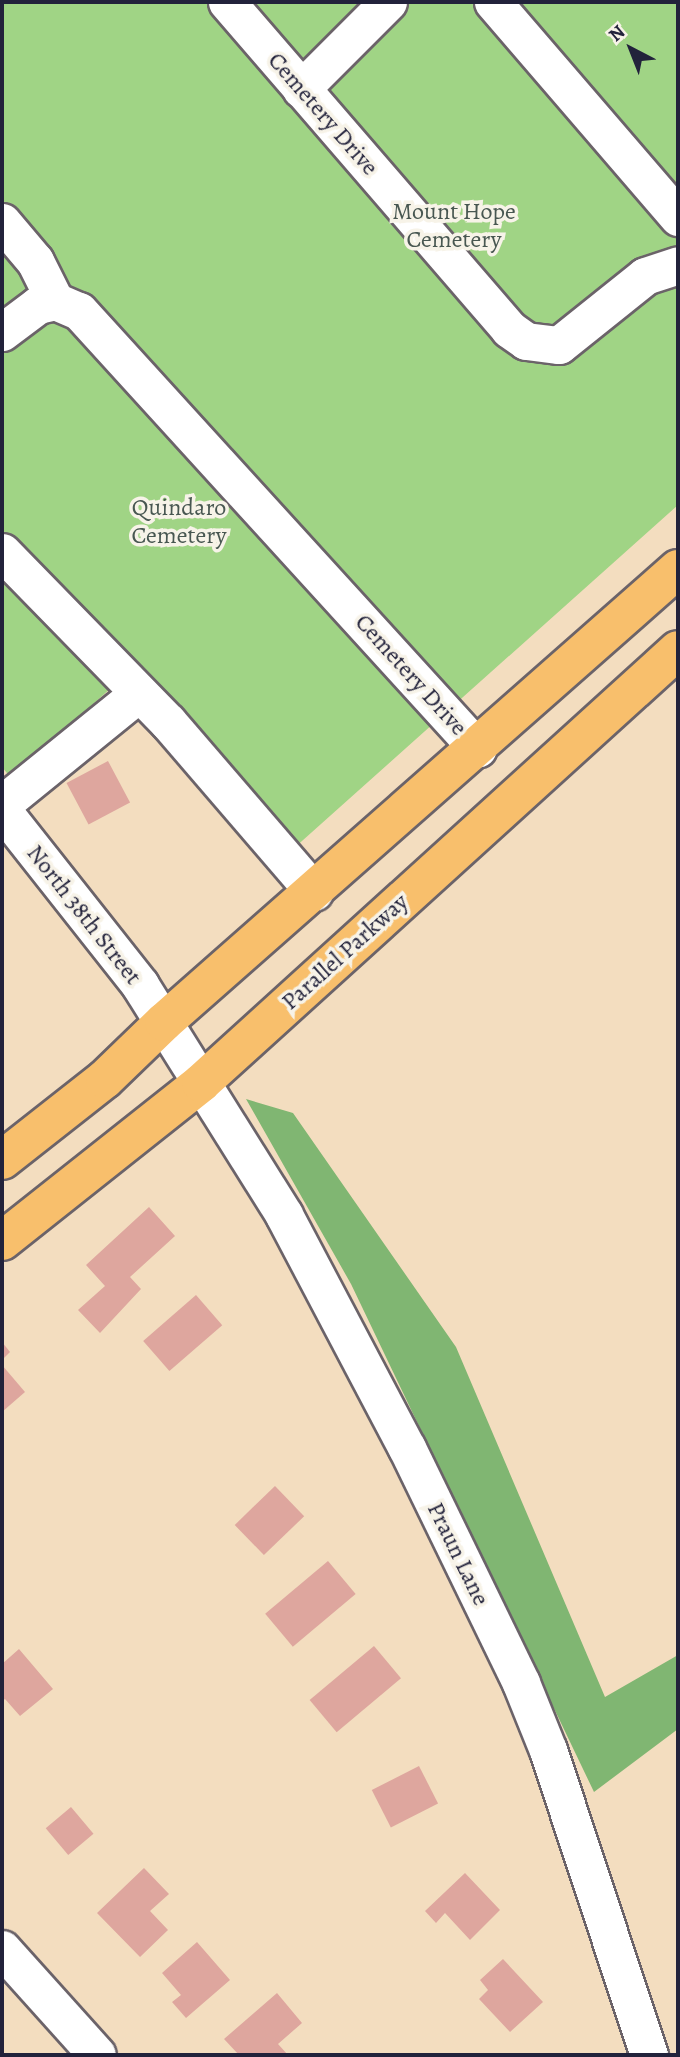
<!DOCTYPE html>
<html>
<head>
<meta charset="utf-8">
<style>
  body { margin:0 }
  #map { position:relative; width:680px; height:2057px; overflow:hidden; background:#f3ddbf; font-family:Alegreya,serif }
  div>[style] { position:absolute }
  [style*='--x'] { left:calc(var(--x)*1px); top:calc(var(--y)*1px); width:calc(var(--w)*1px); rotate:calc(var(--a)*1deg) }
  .green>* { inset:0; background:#a0d485 }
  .forest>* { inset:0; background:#80b672 }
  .building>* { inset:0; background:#dea69e; transform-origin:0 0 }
  .roads { filter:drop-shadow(2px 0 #6b6369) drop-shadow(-2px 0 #6b6369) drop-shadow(0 2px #6b6369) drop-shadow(0 -2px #6b6369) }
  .minor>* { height:37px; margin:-18.5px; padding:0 18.5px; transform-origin:18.5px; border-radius:18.5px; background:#fff }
  .major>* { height:38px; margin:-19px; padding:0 19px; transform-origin:19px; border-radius:19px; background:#f8bf6c }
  span { translate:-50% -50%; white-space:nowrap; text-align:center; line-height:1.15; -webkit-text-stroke:7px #f7f3e8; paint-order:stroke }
  .street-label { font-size:24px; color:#22223b }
  .park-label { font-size:24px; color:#485751 }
  .frame { position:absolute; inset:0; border:4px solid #22223b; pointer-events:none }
  .north { position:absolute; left:596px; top:14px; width:70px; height:70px; -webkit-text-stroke:5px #f7f3e8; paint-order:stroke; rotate:318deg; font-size:19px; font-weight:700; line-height:28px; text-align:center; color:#22223b }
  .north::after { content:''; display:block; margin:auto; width:24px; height:32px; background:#22223b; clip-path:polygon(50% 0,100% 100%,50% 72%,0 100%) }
</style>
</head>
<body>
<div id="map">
  <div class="green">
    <div style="clip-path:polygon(2px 2px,678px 2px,678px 505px,274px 866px,112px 687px,11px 778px,2px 767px)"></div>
  </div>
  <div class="forest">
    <div style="clip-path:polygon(246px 1099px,293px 1113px,456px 1347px,605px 1697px,678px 1655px,678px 1729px,594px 1792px,351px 1284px)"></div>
  </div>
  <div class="building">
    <div style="left:108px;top:761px;width:47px;height:47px;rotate:62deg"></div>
    <div style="clip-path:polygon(149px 1207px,175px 1236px,130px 1277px,141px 1289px,100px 1333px,78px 1310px,105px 1286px,86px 1265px)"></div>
    <div style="left:196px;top:1295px;width:40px;height:70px;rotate:49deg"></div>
    <div style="clip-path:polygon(2px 1342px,10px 1352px,2px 1360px)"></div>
    <div style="clip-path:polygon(2px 1365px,25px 1392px,2px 1412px)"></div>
    <div style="left:275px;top:1486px;width:42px;height:56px;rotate:46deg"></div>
    <div style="left:328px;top:1561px;width:43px;height:82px;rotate:50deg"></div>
    <div style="left:374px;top:1646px;width:42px;height:84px;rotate:50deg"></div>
    <div style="clip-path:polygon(19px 1649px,53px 1689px,20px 1716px,5px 1699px,2px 1701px,2px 1664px)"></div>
    <div style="left:419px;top:1766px;width:42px;height:53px;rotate:63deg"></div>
    <div style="left:71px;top:1807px;width:35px;height:33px;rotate:50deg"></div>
    <div style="clip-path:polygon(144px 1868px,169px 1894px,150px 1911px,168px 1930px,140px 1957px,97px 1913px)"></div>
    <div style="clip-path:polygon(465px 1873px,500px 1910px,470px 1940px,445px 1913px,436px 1923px,425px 1911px)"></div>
    <div style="clip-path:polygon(197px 1942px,230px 1980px,186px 2018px,172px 2002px,181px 1995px,162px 1973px)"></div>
    <div style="clip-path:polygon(503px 1959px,543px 2002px,510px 2032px,479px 1999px,488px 1990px,480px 1980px)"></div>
    <div style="clip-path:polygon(277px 1993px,302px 2023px,278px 2044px,288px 2055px,239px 2055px,224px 2039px)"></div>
  </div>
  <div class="roads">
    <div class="minor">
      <div style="--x:227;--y:2;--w:432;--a:49.2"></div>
      <div style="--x:509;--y:329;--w:21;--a:35"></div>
      <div style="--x:526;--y:341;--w:33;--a:7"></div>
      <div style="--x:559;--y:345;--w:110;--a:-38.7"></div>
      <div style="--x:645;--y:276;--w:35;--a:-18"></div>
      <div style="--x:493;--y:2;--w:284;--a:49.3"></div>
      <div style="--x:301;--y:89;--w:123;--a:-45"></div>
      <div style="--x:2;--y:222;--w:51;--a:49.8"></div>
      <div style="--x:35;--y:261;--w:45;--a:63.4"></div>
      <div style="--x:2;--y:332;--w:45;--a:-36.9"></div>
      <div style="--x:38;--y:305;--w:17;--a:-13"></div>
      <div style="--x:55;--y:301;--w:26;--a:23"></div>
      <div style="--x:79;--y:311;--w:592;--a:47.67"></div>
      <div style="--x:2;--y:552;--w:238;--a:45.7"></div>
      <div style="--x:168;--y:722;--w:224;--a:49.3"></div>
      <div style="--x:2;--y:804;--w:176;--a:-39"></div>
      <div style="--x:2;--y:810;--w:223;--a:51.7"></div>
      <div style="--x:140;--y:985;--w:271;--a:57.9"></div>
      <div style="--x:284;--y:1215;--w:263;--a:62.2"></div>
      <div style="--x:407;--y:1448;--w:261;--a:64.1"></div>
      <div style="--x:521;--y:1683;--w:72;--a:68.1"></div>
      <div style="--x:548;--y:1750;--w:321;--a:71.7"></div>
      <div style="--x:2;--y:1949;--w:142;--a:48.1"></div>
    </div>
    <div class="major">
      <div style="--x:2;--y:1160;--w:131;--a:-38.2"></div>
      <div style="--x:105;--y:1079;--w:82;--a:-44"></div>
      <div style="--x:164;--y:1022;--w:685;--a:-41.39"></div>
      <div style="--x:2;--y:1241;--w:254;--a:-38.4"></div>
      <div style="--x:201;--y:1083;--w:644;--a:-42.23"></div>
    </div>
  </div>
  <div class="street-label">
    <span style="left:323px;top:114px;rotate:49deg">Cemetery Drive</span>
    <span style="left:411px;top:675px;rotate:48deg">Cemetery Drive</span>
    <span style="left:84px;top:915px;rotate:52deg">North 38th Street</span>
    <span style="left:345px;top:952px;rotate:-42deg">Parallel Parkway</span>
    <span style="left:458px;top:1554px;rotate:64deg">Praun Lane</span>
  </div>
  <div class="park-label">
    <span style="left:454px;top:226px">Mount Hope<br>Cemetery</span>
    <span style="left:179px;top:522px">Quindaro<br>Cemetery</span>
  </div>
  <div class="frame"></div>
  <div class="north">N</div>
</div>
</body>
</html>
